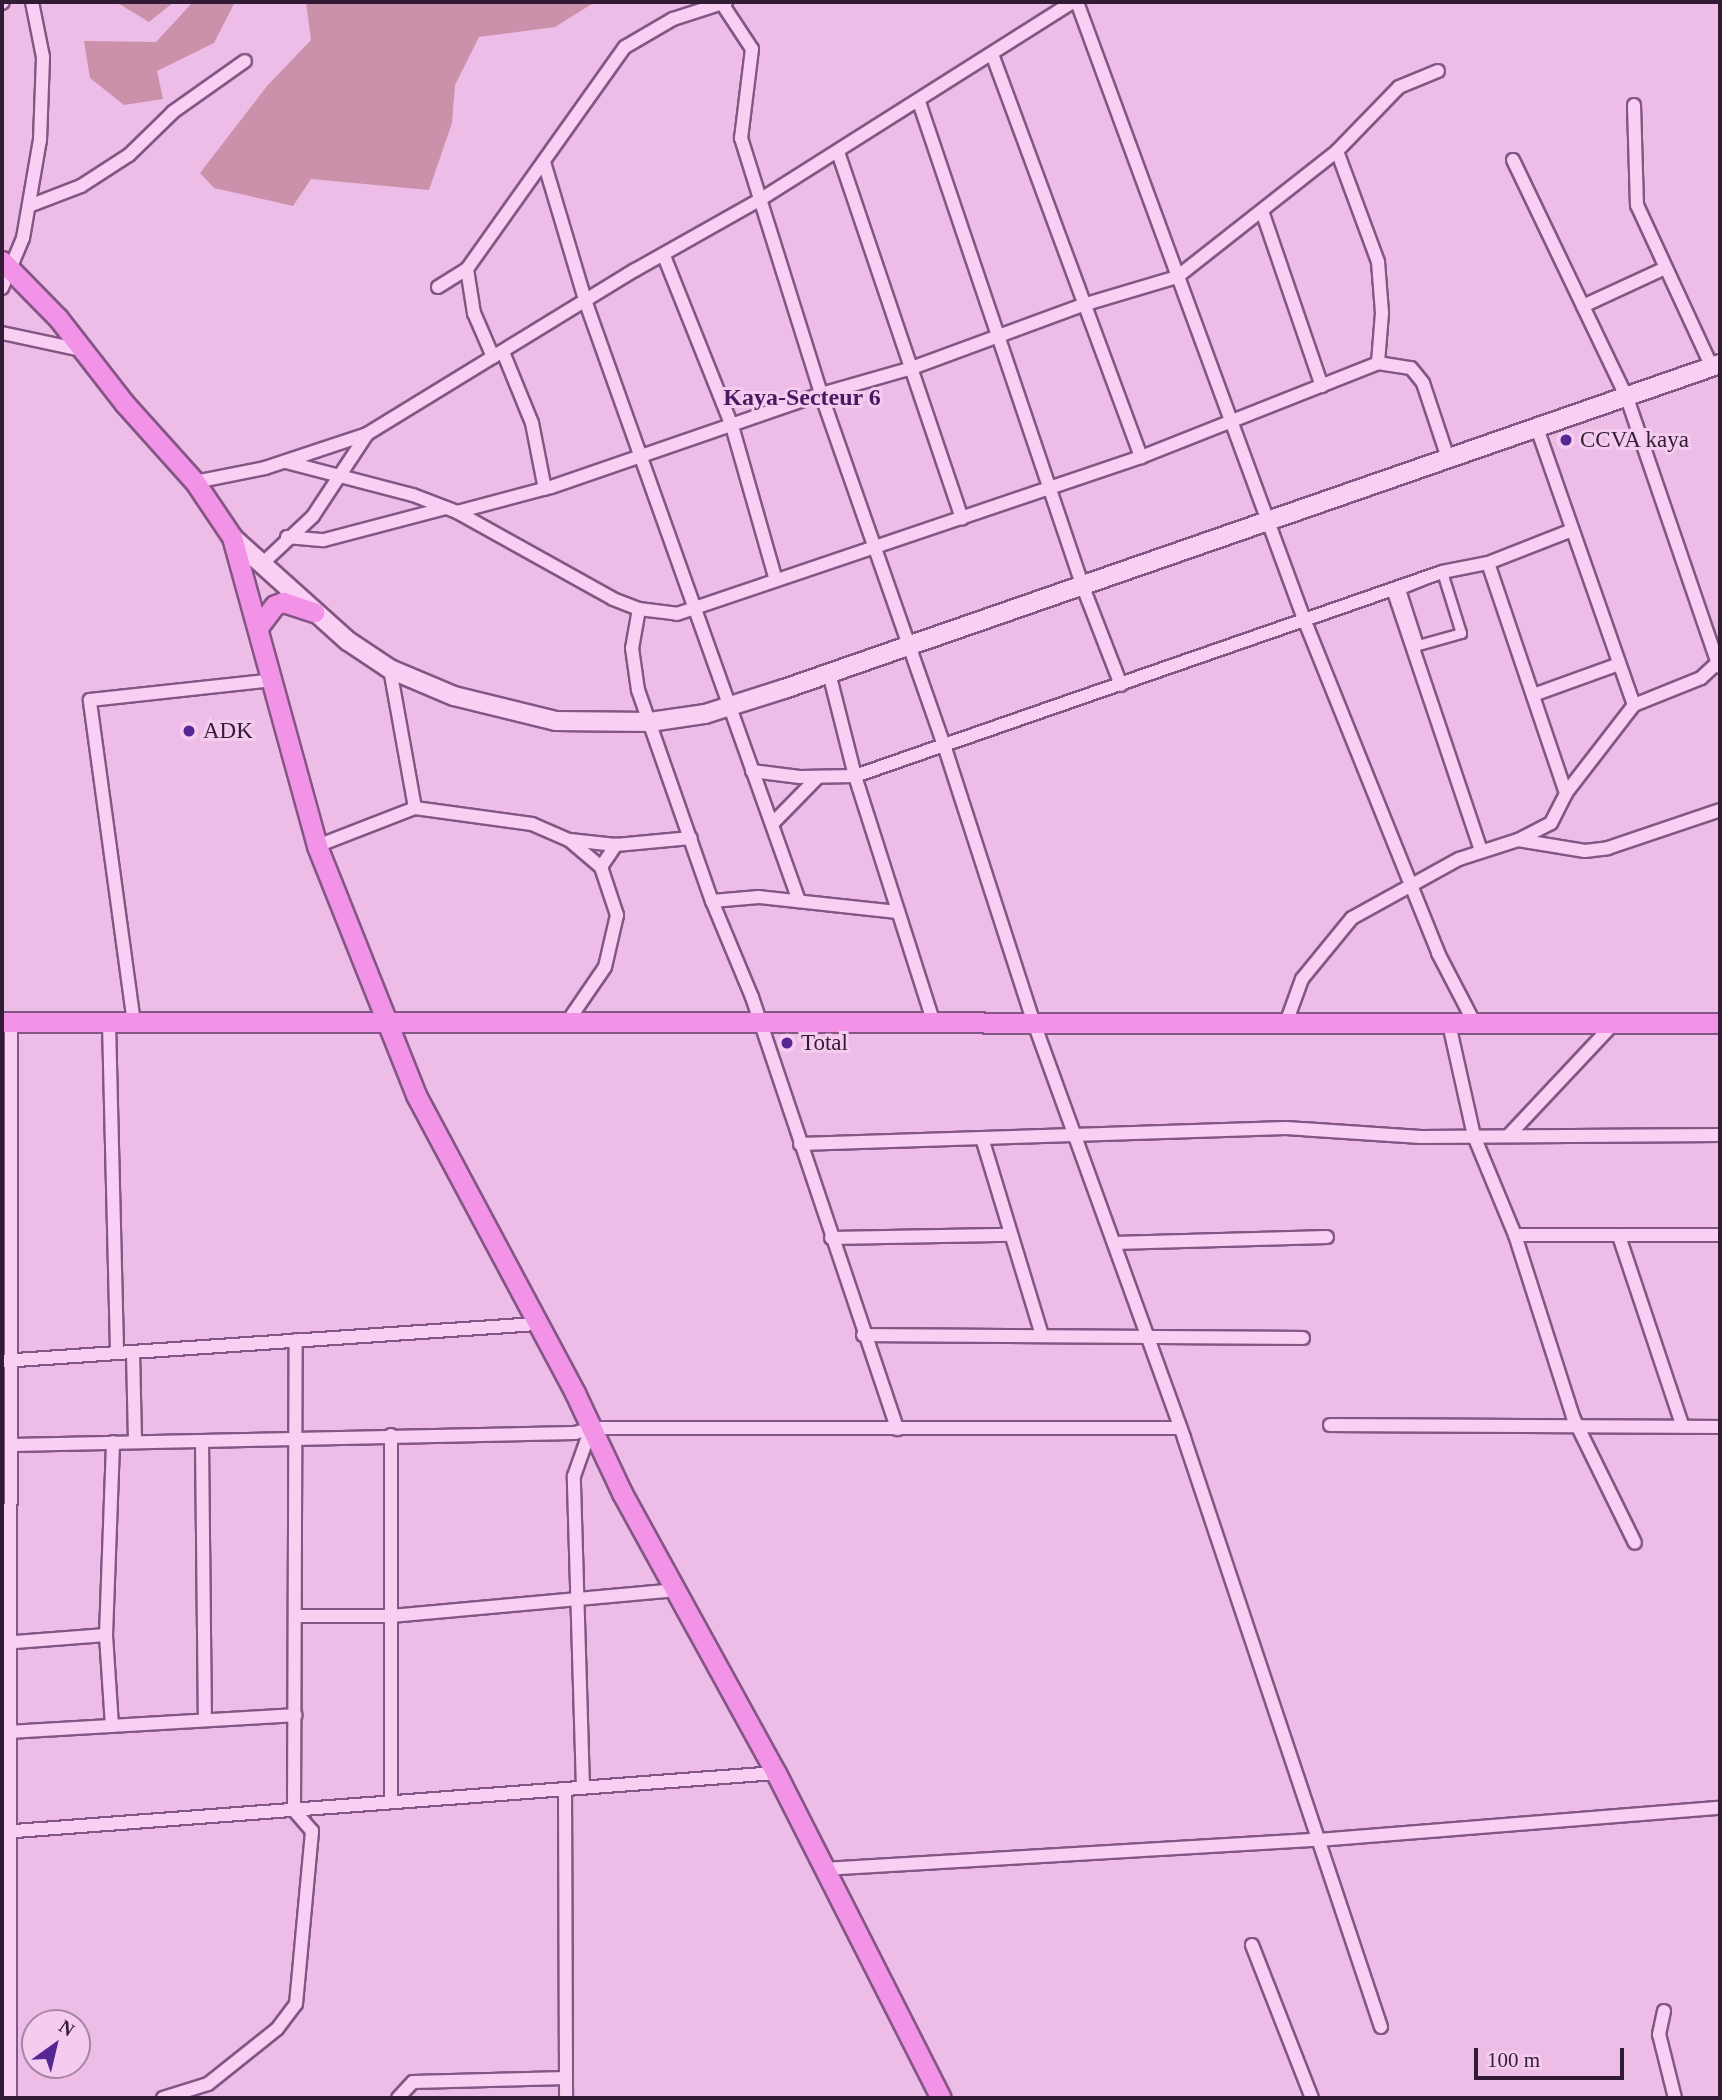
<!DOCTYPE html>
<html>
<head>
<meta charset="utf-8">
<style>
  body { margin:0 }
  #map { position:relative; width:1722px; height:2100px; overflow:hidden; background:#edbde7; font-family:"Times New Roman",serif }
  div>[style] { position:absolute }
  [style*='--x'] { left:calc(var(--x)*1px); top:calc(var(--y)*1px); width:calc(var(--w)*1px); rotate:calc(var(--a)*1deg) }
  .green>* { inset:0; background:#cb91ab }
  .roads { filter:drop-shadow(2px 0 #835685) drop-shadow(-2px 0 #835685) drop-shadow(0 2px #835685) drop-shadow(0 -2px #835685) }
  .pedestrian>* { height:9px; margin:-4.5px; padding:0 4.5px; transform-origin:4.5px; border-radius:4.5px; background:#f9cff3 }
  .minor>* { height:12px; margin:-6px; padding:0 6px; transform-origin:6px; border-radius:6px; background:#f9cff3 }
  .secondary>* { height:18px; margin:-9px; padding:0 9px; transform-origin:9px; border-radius:9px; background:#f9cff3 }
  .primary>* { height:19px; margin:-9.5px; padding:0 9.5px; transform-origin:9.5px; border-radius:9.5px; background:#f293e7 }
  .dots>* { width:19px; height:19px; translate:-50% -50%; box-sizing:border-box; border:4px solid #f5ccef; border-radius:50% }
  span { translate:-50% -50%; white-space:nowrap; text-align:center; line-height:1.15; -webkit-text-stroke:6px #f5ccef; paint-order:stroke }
  .poi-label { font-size:23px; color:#321b34 }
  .left { translate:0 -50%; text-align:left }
  .neighbourhood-label { font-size:24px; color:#481a61; font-weight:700 }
  .frame { position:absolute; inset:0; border:4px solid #321b34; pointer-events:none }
  .north { position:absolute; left:21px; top:2009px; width:70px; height:70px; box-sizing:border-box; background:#f5ccef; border:2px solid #a785a4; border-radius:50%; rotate:34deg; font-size:19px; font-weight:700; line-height:28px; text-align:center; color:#321b34 }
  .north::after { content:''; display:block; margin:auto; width:24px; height:32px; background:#552694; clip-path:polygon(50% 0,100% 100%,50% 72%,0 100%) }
  .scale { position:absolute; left:1474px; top:2048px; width:150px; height:32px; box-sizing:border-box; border:4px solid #321b34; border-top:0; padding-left:9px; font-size:21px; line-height:24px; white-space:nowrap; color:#321b34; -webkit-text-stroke:5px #f5ccef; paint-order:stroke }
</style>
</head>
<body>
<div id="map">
  <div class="green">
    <div style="clip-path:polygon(116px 2px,174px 2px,149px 22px)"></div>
    <div style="clip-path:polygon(193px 2px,235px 2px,214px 43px,157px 71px,163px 99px,124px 105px,90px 78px,84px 41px,156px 42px)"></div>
    <div style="clip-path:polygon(306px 2px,595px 2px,555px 27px,479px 37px,455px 85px,452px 123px,429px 190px,311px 179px,293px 206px,214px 188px,200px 173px,267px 86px,311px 40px)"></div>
  </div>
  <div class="roads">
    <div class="pedestrian">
      <div style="--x:1442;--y:572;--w:64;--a:72.7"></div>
      <div style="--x:1461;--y:633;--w:45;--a:164.4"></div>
      <div style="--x:1418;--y:645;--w:59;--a:-107.8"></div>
      <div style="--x:1400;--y:589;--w:45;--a:-22"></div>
    </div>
    <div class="minor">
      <div style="--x:721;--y:2;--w:56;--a:56.6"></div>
      <div style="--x:752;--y:49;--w:90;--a:97"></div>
      <div style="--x:741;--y:138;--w:268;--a:72.6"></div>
      <div style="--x:821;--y:394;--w:375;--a:70.7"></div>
      <div style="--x:945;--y:748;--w:289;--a:72.1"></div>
      <div style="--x:1034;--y:1023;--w:441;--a:70.1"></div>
      <div style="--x:1184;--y:1438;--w:621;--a:71.51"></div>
      <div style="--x:1077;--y:2;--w:657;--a:69.8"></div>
      <div style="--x:1304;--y:619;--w:360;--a:68.1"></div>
      <div style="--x:1438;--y:953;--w:80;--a:62.5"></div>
      <div style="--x:2;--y:3;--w:1;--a:-45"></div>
      <div style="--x:992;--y:54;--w:430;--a:69.7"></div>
      <div style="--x:919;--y:102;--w:512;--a:71.32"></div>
      <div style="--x:1083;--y:587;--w:105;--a:68.8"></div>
      <div style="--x:1634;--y:105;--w:100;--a:88.3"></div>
      <div style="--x:1637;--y:205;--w:179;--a:65.2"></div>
      <div style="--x:1337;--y:151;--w:118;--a:69.7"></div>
      <div style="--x:1378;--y:262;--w:51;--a:85.5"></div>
      <div style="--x:1382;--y:313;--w:50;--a:94.6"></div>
      <div style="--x:838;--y:152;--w:387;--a:71.3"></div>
      <div style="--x:1513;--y:160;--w:264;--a:64.4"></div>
      <div style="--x:1627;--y:398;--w:284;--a:71.1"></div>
      <div style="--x:544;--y:162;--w:147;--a:73.4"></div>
      <div style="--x:586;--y:303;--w:635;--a:70.39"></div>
      <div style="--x:29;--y:206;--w:56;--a:-21"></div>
      <div style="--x:81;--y:186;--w:57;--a:-32.9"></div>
      <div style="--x:129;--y:155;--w:62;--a:-44.3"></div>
      <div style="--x:173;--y:112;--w:88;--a:-35.3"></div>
      <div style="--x:1263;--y:214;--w:182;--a:71.1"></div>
      <div style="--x:664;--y:256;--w:183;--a:68.2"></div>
      <div style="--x:732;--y:426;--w:160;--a:74.1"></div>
      <div style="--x:467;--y:269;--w:45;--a:81"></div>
      <div style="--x:474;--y:313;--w:48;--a:66.6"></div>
      <div style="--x:438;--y:287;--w:34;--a:-32"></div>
      <div style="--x:467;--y:269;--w:272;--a:-54.6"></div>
      <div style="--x:625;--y:47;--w:56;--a:-30.3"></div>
      <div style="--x:673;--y:19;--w:56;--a:-17.8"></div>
      <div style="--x:2;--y:288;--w:54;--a:-67.2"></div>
      <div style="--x:23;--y:238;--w:99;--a:-80.2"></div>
      <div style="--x:40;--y:140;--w:83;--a:-87.9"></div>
      <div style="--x:43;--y:57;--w:56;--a:-101.3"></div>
      <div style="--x:1583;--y:306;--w:88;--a:-24.8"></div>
      <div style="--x:2;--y:333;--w:82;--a:12"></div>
      <div style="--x:503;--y:352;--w:77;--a:67.8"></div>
      <div style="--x:532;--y:423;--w:67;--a:78.9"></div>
      <div style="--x:1538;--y:431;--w:290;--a:70.7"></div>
      <div style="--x:286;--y:462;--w:131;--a:14.6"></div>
      <div style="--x:413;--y:495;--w:47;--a:21.1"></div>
      <div style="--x:457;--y:512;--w:179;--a:29.1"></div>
      <div style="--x:613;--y:599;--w:28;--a:21"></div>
      <div style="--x:639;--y:609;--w:38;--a:7"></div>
      <div style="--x:677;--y:614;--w:490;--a:-18.7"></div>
      <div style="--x:1141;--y:457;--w:255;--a:-21.6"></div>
      <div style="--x:1378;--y:363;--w:33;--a:9"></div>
      <div style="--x:1411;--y:368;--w:19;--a:51"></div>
      <div style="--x:1423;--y:383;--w:82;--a:71.6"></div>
      <div style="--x:195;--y:482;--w:71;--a:-11.3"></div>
      <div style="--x:265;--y:468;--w:108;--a:-18.4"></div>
      <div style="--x:367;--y:434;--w:314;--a:-31.5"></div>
      <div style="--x:635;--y:270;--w:145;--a:-29.4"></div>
      <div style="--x:761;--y:199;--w:369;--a:-32.3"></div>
      <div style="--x:457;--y:512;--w:97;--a:-14.9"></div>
      <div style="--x:551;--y:487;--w:286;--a:-19"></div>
      <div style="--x:821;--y:394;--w:91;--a:-15.9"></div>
      <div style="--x:909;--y:369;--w:189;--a:-20.2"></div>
      <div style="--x:1086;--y:304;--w:95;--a:-16.5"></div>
      <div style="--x:1177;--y:277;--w:204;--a:-38.2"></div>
      <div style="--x:1337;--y:151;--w:89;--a:-45.9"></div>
      <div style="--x:1399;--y:87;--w:42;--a:-22.3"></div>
      <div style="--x:287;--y:537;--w:37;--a:5"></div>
      <div style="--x:324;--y:540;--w:126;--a:-14.7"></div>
      <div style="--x:263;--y:563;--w:69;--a:-43.2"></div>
      <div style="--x:313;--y:516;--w:98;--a:-56.6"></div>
      <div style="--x:1488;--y:563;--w:243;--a:71.3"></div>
      <div style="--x:1393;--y:589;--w:275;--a:71.4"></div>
      <div style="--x:639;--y:609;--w:40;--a:100"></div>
      <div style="--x:632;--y:648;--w:42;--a:81.9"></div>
      <div style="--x:638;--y:690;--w:224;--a:70.7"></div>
      <div style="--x:712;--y:901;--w:104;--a:67.4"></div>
      <div style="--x:752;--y:997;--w:456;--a:71.4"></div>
      <div style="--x:390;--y:669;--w:141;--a:79.8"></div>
      <div style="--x:829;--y:673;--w:106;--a:75.8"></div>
      <div style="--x:855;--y:776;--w:259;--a:72.3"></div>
      <div style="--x:1533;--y:695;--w:91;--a:-19.8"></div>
      <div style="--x:752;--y:771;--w:48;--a:7.1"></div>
      <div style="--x:800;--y:777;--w:55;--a:-1"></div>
      <div style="--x:855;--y:776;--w:621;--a:-19.16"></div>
      <div style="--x:1442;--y:572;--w:47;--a:-11.1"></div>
      <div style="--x:1488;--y:563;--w:90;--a:-21.4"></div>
      <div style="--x:773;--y:823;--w:63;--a:-45.6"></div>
      <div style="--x:570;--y:840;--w:46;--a:6.2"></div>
      <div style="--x:616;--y:845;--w:75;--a:-5.3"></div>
      <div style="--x:1518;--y:840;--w:68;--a:9.3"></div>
      <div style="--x:1585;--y:851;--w:23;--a:-7"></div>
      <div style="--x:1608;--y:848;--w:118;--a:-18.7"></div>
      <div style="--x:317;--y:846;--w:105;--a:-21.2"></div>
      <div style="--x:415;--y:808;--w:118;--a:7.8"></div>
      <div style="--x:532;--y:824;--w:40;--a:23.4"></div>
      <div style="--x:569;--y:840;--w:42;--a:40.2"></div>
      <div style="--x:601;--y:867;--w:51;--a:71.6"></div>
      <div style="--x:617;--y:915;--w:53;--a:103"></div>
      <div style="--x:605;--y:967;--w:69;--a:124.4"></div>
      <div style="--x:601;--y:867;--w:27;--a:-56"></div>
      <div style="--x:712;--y:901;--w:47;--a:-4.9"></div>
      <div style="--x:759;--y:897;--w:140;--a:6.2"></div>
      <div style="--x:109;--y:1023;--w:330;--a:88.6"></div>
      <div style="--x:134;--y:1023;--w:326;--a:-97.8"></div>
      <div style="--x:90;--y:700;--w:184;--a:-6.2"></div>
      <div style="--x:1286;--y:1023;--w:47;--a:-70"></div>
      <div style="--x:1302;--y:979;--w:79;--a:-50.7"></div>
      <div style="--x:1352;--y:918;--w:122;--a:-28.9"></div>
      <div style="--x:1459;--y:859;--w:62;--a:-17.9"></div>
      <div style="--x:1518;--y:840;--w:37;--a:-27"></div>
      <div style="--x:1551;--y:823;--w:34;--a:-63"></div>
      <div style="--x:1566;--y:793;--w:111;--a:-52.3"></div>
      <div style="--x:1634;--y:705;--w:72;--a:-21.9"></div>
      <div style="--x:1701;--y:678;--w:26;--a:-43"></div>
      <div style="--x:1449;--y:1024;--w:115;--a:77.4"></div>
      <div style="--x:1474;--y:1136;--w:107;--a:67.5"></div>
      <div style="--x:1515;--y:1235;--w:191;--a:72.3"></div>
      <div style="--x:1573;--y:1417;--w:140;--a:63.8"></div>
      <div style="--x:1509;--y:1135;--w:154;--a:-46.8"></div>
      <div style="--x:982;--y:1138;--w:206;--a:73.1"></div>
      <div style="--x:800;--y:1144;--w:486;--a:-1.9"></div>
      <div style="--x:1286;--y:1128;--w:135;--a:3.8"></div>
      <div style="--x:1421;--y:1137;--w:299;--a:-0.4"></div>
      <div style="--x:1515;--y:1235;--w:205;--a:0"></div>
      <div style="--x:1619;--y:1236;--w:201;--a:71.5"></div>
      <div style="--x:831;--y:1238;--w:180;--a:-1"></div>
      <div style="--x:1114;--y:1243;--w:213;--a:-1.6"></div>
      <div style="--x:863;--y:1335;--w:440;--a:0.4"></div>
      <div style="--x:133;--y:1352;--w:90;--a:88.7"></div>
      <div style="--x:2;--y:1361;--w:536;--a:-3.96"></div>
      <div style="--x:1330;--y:1425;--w:390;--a:0.3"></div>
      <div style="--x:202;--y:1441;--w:279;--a:89.4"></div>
      <div style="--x:12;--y:1445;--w:563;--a:-1.22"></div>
      <div style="--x:575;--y:1433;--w:17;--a:-17"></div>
      <div style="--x:591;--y:1428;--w:589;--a:0"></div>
      <div style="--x:295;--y:1616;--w:96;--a:0"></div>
      <div style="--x:391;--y:1616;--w:287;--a:-5.2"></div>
      <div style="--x:2;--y:1643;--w:104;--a:-4.4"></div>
      <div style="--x:112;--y:1726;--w:91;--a:-93.8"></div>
      <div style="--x:106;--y:1635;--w:193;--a:-87.9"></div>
      <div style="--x:10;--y:1732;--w:286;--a:-3.4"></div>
      <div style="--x:583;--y:1788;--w:312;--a:-91.7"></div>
      <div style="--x:574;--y:1476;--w:51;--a:-70.5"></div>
      <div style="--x:565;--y:1789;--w:309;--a:89.8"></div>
      <div style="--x:391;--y:1802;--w:367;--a:-90"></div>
      <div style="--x:2;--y:1832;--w:776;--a:-4.36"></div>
      <div style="--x:825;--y:1869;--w:494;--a:-3.4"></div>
      <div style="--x:1318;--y:1840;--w:403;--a:-4.6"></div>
      <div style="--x:1252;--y:1945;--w:164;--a:68.6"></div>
      <div style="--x:1664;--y:2011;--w:24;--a:102"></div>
      <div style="--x:1659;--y:2034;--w:66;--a:76"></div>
      <div style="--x:10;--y:2098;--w:1076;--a:-89.95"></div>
      <div style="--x:163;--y:2098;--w:47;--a:-17.3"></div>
      <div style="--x:208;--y:2084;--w:88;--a:-38.6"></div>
      <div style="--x:277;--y:2029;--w:31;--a:-53"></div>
      <div style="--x:296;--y:2004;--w:174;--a:-84.7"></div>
      <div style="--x:312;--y:1831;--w:28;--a:-131"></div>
      <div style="--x:294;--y:1810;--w:470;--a:-89.8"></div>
      <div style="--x:398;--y:2098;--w:22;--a:-47"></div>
      <div style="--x:413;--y:2082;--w:153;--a:-1.5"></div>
    </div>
    <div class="secondary">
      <div style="--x:232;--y:537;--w:156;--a:41.9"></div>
      <div style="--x:348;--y:641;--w:50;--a:33.7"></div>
      <div style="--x:390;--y:669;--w:69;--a:22.9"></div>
      <div style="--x:454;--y:696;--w:105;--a:13.8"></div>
      <div style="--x:556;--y:721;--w:94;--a:0.6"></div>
      <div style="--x:650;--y:722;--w:56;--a:-8.3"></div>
      <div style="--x:705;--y:714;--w:83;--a:-17.6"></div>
      <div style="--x:784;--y:689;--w:991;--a:-19.15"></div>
    </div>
    <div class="primary">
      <div style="--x:2;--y:261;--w:80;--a:45.5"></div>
      <div style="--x:58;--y:318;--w:109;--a:52.1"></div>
      <div style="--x:125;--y:404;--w:105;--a:48.1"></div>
      <div style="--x:195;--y:482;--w:66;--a:56.1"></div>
      <div style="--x:232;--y:537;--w:320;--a:74.6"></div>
      <div style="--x:317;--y:846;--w:268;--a:68.3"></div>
      <div style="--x:416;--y:1095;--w:338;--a:61.9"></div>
      <div style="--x:575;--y:1393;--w:110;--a:64.8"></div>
      <div style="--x:622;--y:1493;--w:320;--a:61.2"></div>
      <div style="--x:776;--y:1773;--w:364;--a:63.1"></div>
      <div style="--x:259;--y:626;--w:26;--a:-53"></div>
      <div style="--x:275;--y:605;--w:9;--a:-21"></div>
      <div style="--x:283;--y:602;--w:33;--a:18"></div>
      <div style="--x:2;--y:1022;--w:1718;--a:0.03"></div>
    </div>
  </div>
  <div class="dots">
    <div style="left:1566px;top:440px;background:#552694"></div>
    <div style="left:189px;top:731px;background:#552694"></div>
    <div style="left:787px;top:1043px;background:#552694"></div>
  </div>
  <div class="poi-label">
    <span class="left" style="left:1580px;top:440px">CCVA kaya</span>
    <span class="left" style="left:203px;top:731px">ADK</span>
    <span class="left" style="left:801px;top:1043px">Total</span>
  </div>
  <div class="neighbourhood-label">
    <span style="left:802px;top:398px">Kaya-Secteur 6</span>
  </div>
  <div class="frame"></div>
  <div class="north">N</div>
  <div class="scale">100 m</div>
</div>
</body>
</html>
